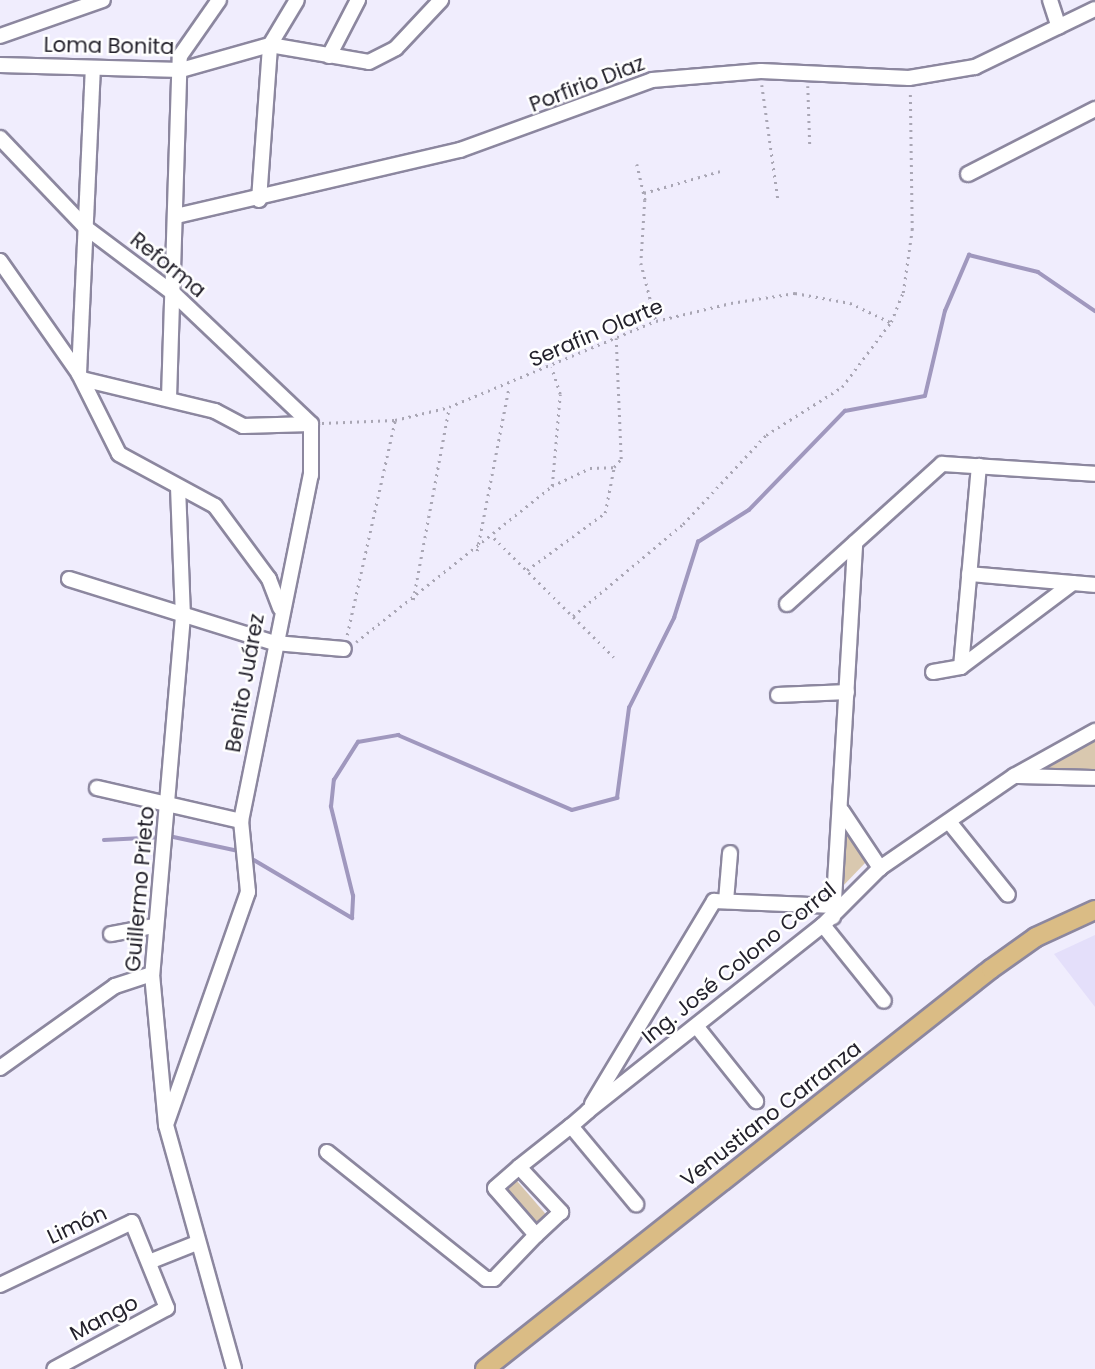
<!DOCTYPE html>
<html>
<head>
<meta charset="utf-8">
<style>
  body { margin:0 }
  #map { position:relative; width:1095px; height:1369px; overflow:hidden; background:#f0edfd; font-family:Poppins,sans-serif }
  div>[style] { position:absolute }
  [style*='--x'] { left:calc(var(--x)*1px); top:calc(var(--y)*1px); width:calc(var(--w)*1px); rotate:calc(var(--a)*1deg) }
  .built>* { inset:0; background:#e4dffa }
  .green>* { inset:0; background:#d9c8af; transform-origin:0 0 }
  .stream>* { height:3.5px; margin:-1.75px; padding:0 1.75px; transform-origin:1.75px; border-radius:1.75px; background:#a098be }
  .path>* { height:2.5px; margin-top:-1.25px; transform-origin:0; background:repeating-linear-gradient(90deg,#a9a6b4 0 2px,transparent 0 7px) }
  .roads { filter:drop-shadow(2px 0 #8c879f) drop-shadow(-2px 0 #8c879f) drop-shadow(0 2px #8c879f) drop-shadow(0 -2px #8c879f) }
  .minor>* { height:14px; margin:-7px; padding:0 7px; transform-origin:7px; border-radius:7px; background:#fff }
  .major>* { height:18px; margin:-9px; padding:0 9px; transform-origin:9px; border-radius:9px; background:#dabc85 }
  span { translate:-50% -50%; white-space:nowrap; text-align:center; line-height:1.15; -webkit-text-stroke:5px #fff; paint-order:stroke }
  .street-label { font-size:21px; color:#24222c }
</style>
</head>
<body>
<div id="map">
  <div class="built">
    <div style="clip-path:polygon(1095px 935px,1095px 1007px,1054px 954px)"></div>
  </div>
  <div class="green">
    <div style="clip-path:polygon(1095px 737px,1095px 771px,1044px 770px)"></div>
    <div style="clip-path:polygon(845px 829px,867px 861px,840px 889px)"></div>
    <div style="left:517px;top:1181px;width:44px;height:14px;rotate:49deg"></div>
  </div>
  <div class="stream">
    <div style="--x:169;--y:836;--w:72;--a:12.1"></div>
    <div style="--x:104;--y:840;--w:58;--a:-3"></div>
    <div style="--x:249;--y:857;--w:120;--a:30.6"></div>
    <div style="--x:352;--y:918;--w:22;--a:-87"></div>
    <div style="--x:353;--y:896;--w:92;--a:-103.9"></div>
    <div style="--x:331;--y:807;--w:27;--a:-84"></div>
    <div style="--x:334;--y:780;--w:45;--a:-57.7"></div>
    <div style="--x:358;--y:742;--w:41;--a:-9.9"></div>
    <div style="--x:398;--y:735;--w:189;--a:23.3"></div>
    <div style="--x:572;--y:810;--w:47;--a:-14.9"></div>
    <div style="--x:617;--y:798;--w:91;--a:-82.4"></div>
    <div style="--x:629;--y:708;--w:101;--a:-63.4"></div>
    <div style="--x:674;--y:618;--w:80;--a:-72.5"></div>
    <div style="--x:698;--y:542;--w:60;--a:-32.1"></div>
    <div style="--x:749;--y:510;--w:138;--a:-45.9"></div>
    <div style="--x:845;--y:411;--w:81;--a:-10.6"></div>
    <div style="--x:925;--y:396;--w:87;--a:-76.8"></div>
    <div style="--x:945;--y:311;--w:61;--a:-66.8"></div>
    <div style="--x:969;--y:255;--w:71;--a:13.8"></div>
    <div style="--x:1038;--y:272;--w:69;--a:34.4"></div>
  </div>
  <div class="path">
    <div style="--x:762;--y:85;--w:115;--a:82"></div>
    <div style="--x:808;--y:86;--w:60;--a:88.1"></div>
    <div style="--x:637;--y:164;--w:37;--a:77"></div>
    <div style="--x:645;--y:200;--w:63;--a:93.6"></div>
    <div style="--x:641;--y:263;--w:60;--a:75.5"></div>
    <div style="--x:644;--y:193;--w:79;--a:-16.1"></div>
    <div style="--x:322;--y:423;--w:73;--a:-2.4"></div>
    <div style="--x:395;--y:420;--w:56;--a:-13.5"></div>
    <div style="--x:449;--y:407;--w:224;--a:-22.6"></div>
    <div style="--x:656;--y:321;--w:77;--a:-13.5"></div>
    <div style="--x:731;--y:303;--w:65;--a:-8.9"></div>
    <div style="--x:795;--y:293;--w:56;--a:10.3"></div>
    <div style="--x:850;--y:303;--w:44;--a:25.4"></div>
    <div style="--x:614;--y:467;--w:11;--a:-49"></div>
    <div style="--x:621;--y:459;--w:121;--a:-92.4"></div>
    <div style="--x:552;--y:486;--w:42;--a:-25.3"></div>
    <div style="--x:590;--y:468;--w:24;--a:-2"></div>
    <div style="--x:494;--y:538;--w:169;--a:44.8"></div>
    <div style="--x:477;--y:551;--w:167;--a:-79"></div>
    <div style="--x:527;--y:570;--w:97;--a:-36.2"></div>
    <div style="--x:605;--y:513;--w:47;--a:-78.9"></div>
    <div style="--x:413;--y:600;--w:195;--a:-79.4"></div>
    <div style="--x:573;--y:616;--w:143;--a:-39.9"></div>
    <div style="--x:683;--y:524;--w:122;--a:-47"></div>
    <div style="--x:766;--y:435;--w:90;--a:-32.3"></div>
    <div style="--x:842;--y:387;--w:81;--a:-53"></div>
    <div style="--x:891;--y:322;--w:31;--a:-68"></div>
    <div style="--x:903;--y:293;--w:64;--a:-81.9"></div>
    <div style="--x:912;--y:230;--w:139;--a:-90.8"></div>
    <div style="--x:347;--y:635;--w:220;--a:-77.4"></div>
    <div style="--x:356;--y:642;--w:251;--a:-38.5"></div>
    <div style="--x:552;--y:486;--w:92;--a:-85"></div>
    <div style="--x:560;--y:394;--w:28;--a:-108"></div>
  </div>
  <div class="roads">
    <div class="minor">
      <div style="--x:1050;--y:0;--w:28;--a:72"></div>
      <div style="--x:0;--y:36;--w:109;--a:-19.3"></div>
      <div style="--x:329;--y:56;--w:63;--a:-62.6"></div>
      <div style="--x:0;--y:65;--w:181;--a:1.6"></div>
      <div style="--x:181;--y:70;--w:92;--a:-15.7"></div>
      <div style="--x:270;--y:45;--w:100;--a:9.7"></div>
      <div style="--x:369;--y:62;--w:30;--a:-27"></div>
      <div style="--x:396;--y:48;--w:66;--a:-46.8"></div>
      <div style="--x:0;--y:138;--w:123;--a:46.3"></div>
      <div style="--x:85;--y:227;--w:110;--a:36.9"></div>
      <div style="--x:173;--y:293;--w:190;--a:43.5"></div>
      <div style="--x:968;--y:174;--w:143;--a:-27.1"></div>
      <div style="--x:259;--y:200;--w:155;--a:-85.9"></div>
      <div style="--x:270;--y:45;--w:52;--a:-59"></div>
      <div style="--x:176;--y:216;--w:292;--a:-13.1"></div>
      <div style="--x:460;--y:150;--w:204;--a:-20"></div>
      <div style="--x:652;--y:80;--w:109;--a:-4.7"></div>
      <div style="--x:761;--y:71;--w:148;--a:2.7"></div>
      <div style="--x:909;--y:78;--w:67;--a:-9.5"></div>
      <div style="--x:975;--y:67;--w:133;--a:-25.8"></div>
      <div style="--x:0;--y:261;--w:138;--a:55"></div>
      <div style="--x:79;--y:374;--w:89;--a:63.4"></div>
      <div style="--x:119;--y:454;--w:109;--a:28.4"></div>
      <div style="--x:215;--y:506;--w:91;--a:53.5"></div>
      <div style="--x:269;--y:579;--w:31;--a:69"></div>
      <div style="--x:79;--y:374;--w:306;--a:-87.4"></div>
      <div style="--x:82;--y:379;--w:137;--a:13.5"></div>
      <div style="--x:215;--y:411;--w:32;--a:28"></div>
      <div style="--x:243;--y:426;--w:68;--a:-1.7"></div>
      <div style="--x:169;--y:398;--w:342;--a:-88.2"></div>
      <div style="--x:180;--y:56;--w:68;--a:-55.1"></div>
      <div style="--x:178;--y:487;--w:129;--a:87.8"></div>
      <div style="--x:183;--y:616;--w:359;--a:94.9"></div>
      <div style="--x:152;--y:974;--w:152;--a:84.7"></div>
      <div style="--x:166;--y:1125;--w:253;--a:74.4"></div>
      <div style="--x:969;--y:574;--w:126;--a:5"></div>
      <div style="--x:69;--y:579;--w:216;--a:17.3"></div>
      <div style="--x:275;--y:643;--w:69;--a:5"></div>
      <div style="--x:787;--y:604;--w:209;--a:-42.1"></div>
      <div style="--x:942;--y:464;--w:153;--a:3.7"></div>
      <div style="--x:961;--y:667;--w:202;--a:-84.9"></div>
      <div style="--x:933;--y:672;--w:28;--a:-10"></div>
      <div style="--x:961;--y:667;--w:140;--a:-36.9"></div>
      <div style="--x:778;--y:695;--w:69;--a:-2.5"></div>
      <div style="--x:1015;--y:776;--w:80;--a:1.4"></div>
      <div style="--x:97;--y:788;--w:148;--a:12.9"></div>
      <div style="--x:842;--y:811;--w:69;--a:56.3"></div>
      <div style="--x:950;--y:823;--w:92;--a:51.1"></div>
      <div style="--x:726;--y:901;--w:48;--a:-85.2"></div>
      <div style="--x:833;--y:917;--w:375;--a:-86.6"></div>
      <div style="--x:823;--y:925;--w:97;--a:51.2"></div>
      <div style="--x:111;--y:934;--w:44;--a:-10.5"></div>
      <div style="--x:697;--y:1027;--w:95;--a:51.4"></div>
      <div style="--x:0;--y:1068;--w:141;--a:-35.5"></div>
      <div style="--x:115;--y:986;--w:39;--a:-18"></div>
      <div style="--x:592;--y:1104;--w:237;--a:-59"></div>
      <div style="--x:714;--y:901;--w:120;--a:2.4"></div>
      <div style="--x:167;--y:1122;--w:244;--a:-70.6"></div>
      <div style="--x:248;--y:892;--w:71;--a:-95.6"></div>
      <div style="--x:241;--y:821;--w:353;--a:-78.6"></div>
      <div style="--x:311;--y:475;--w:51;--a:-90"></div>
      <div style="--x:571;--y:1126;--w:102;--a:50.2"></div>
      <div style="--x:327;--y:1152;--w:203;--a:38.6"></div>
      <div style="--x:486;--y:1279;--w:8;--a:0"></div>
      <div style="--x:494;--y:1279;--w:61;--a:-46.3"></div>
      <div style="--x:519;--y:1167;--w:62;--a:47"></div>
      <div style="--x:561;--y:1212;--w:34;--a:137"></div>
      <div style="--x:536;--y:1235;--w:62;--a:-131.1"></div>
      <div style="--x:495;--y:1188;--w:32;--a:-41"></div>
      <div style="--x:519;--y:1167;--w:66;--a:-38.3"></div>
      <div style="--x:571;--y:1126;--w:23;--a:-41"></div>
      <div style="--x:588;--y:1111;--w:300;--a:-38.4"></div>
      <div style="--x:823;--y:925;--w:81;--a:-45"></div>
      <div style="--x:880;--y:868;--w:163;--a:-34.5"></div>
      <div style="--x:1014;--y:776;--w:93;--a:-29.1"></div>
      <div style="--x:149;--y:1262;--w:52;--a:-21.6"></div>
      <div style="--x:0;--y:1285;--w:146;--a:-25.5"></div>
      <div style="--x:132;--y:1222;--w:93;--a:67.9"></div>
      <div style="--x:167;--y:1308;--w:128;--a:151.6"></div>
    </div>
    <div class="major">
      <div style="--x:485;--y:1369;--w:645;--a:-38.33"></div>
      <div style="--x:991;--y:969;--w:55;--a:-35.4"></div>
      <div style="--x:1036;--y:937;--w:65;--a:-24.6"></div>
    </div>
  </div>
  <div class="street-label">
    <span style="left:109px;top:46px;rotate:1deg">Loma Bonita</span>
    <span style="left:587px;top:84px;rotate:-21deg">Porfirio Diaz</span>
    <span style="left:168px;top:265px;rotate:39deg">Reforma</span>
    <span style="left:596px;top:333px;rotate:-23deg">Serafin Olarte</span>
    <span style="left:245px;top:683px;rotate:-80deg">Benito Juárez</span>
    <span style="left:140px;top:889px;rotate:-85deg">Guillermo Prieto</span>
    <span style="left:739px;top:963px;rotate:-39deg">Ing. José Colono Corral</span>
    <span style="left:771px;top:1114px;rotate:-38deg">Venustiano Carranza</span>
    <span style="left:77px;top:1225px;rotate:-25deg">Limón</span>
    <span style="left:104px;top:1318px;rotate:-28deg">Mango</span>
  </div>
</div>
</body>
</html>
